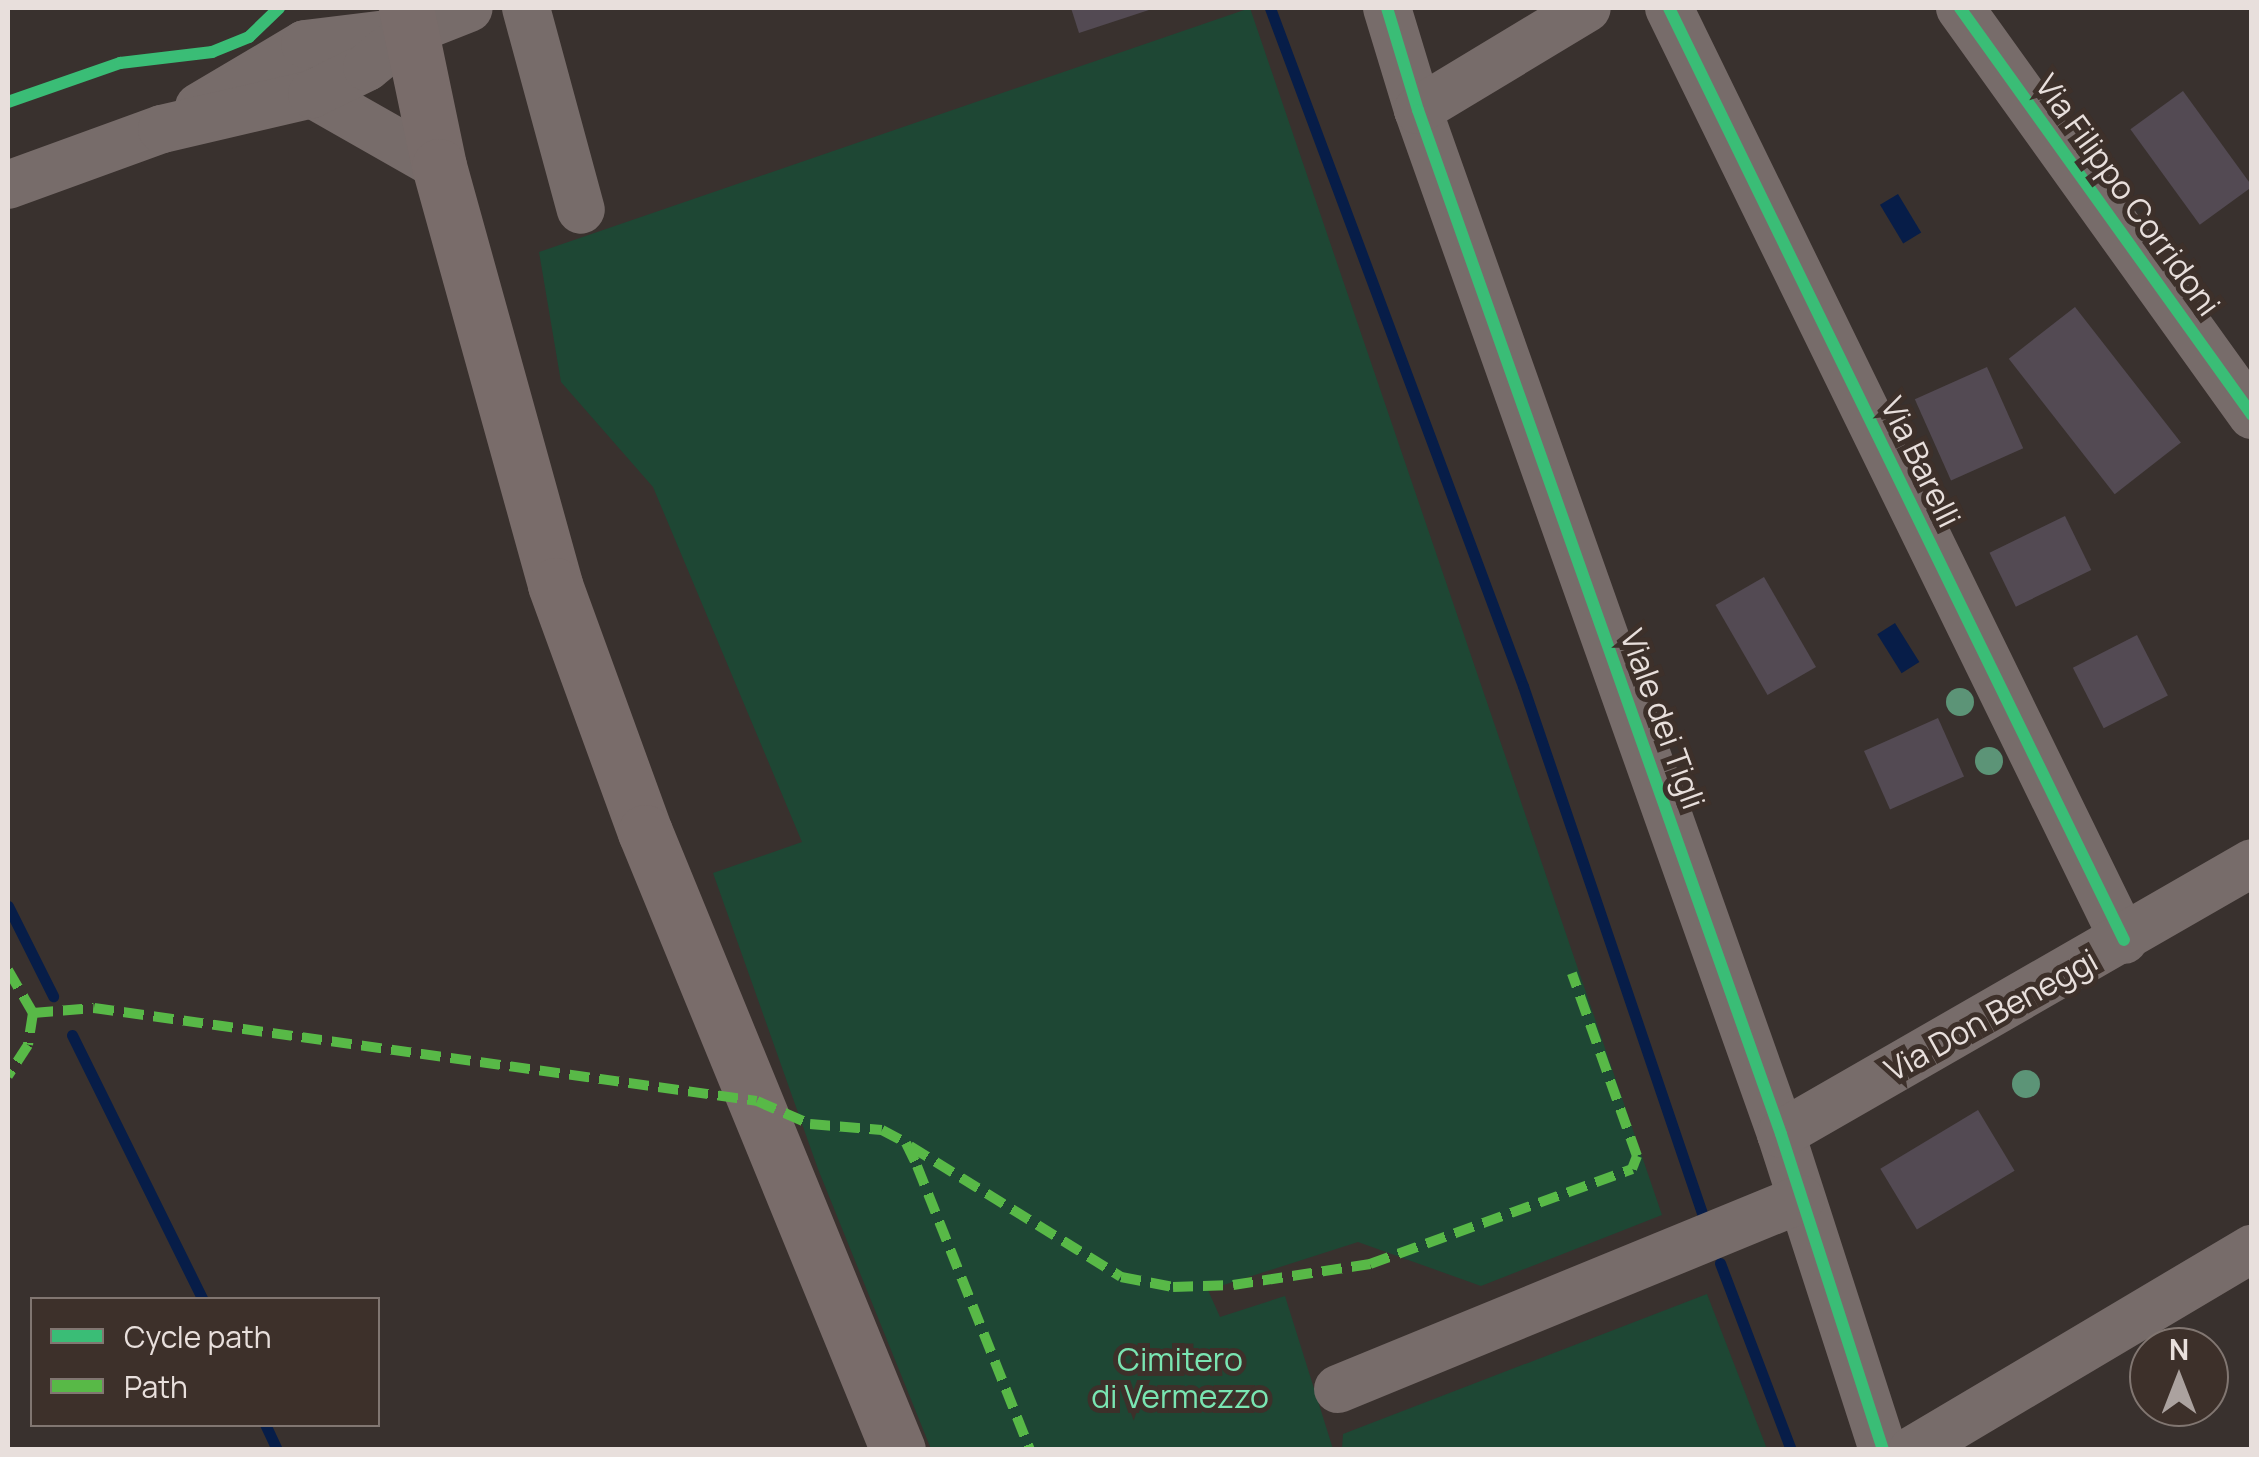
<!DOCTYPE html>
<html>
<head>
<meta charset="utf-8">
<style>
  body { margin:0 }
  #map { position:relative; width:2259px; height:1457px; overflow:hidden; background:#39312e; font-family:Manrope,sans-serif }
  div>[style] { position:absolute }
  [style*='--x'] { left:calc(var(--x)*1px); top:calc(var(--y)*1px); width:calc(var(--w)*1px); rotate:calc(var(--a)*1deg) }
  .green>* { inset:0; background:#1e4734 }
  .water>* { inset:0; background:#071d48; transform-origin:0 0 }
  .stream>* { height:11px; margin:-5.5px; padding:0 5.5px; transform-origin:5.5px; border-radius:5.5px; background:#071d48 }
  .building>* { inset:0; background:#534a53; transform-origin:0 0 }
  .minor>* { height:48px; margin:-24px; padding:0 24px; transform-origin:24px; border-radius:24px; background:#776c6a }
  .major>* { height:55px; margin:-27.5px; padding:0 27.5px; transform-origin:27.5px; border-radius:27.5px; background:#796c6a }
  .quiet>* { height:10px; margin-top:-5px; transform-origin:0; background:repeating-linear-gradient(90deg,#58b947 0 20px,transparent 0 30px) }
  .cycleway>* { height:12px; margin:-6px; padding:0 6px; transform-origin:6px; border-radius:6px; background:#3abd76 }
  .trees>* { width:28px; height:28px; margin:-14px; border-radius:50%; background:#5c9477 }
  span { translate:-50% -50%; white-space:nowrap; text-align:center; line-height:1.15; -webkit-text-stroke:10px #3d302a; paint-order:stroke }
  .street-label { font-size:32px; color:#e8dfdc }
  .park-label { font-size:32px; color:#79e5b2 }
  .frame { position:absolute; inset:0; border:10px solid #e8dfdc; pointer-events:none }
  .legend { position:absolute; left:30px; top:1297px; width:350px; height:130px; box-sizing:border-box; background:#3d302a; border:2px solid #817671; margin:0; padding:12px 18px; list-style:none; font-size:30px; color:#e8dfdc }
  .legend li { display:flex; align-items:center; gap:20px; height:50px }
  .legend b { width:50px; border:2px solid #817671 }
  .north { position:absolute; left:2129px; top:1327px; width:100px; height:100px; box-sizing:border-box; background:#3d302a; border:2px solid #817671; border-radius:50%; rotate:0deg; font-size:28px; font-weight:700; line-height:40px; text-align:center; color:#e8dfdc }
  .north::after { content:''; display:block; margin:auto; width:35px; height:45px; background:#aba29f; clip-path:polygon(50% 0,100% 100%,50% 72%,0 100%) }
</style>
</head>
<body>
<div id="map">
  <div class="green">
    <div style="clip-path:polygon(1250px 8px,1662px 1215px,1481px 1286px,1358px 1242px,1208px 1290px,1220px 1317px,1285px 1296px,1333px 1449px,931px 1449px,818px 1169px,713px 873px,802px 842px,653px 487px,561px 382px,539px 252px)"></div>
    <div style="clip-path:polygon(1707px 1294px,1767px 1449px,1342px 1449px,1343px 1434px)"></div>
  </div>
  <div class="water">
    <div style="left:1898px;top:194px;width:45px;height:21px;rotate:59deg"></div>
    <div style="left:1895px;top:623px;width:46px;height:21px;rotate:58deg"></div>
  </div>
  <div class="stream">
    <div style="--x:1270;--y:8;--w:724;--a:69.54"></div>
    <div style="--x:1523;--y:686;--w:557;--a:71.24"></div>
    <div style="--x:8;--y:906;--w:101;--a:63.4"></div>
    <div style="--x:72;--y:1035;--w:296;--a:63.7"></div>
    <div style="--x:1720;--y:1263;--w:200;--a:69.2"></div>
    <div style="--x:265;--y:1424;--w:29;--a:65"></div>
  </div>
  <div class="building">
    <div style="clip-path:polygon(1071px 8px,1155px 8px,1079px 33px)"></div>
    <div style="left:2183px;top:91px;width:118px;height:65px;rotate:54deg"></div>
    <div style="left:2075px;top:307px;width:172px;height:84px;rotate:52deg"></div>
    <div style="left:1987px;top:367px;width:89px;height:79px;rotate:66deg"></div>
    <div style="left:2065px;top:516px;width:60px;height:84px;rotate:64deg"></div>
    <div style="left:1764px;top:577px;width:104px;height:56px;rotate:60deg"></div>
    <div style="left:2137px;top:635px;width:68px;height:72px;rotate:63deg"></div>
    <div style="left:1938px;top:718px;width:64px;height:81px;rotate:66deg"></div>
    <div style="left:1978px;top:1110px;width:71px;height:114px;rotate:59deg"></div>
  </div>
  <div class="minor">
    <div style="--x:526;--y:8;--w:209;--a:74.8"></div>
    <div style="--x:1387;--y:8;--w:107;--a:73.1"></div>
    <div style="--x:1418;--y:110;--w:1086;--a:70.48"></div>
    <div style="--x:1781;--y:1134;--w:332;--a:72.1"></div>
    <div style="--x:1669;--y:8;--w:1037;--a:63.98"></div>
    <div style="--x:1960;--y:8;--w:501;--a:54.34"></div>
    <div style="--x:312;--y:94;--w:146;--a:29.6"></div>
    <div style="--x:199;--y:107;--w:123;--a:-30.7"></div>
    <div style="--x:305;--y:44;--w:107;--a:-7"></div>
    <div style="--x:411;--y:31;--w:62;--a:-21.6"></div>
    <div style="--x:1418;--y:110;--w:197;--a:-31.1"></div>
    <div style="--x:8;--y:185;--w:164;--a:-20"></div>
    <div style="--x:162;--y:129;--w:154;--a:-13.1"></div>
    <div style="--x:312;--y:94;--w:61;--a:-26.1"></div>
    <div style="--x:367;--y:67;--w:57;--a:-39.3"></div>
    <div style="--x:1781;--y:1134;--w:543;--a:-29.91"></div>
    <div style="--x:1338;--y:1389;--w:500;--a:-22.31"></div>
    <div style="--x:1913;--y:1450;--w:394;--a:-30.7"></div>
  </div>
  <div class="major">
    <div style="--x:406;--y:8;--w:161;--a:78.2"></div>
    <div style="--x:439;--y:166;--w:435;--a:74.5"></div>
    <div style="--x:555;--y:585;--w:263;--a:70"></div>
    <div style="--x:645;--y:832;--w:668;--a:67.74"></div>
  </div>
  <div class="quiet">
    <div style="--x:8;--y:970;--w:50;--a:59.8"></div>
    <div style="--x:33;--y:1013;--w:32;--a:99"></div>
    <div style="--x:28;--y:1045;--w:37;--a:123"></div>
    <div style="--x:33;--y:1013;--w:61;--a:-4.7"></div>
    <div style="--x:94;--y:1008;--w:669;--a:7.98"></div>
    <div style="--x:757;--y:1101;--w:58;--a:23.5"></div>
    <div style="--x:810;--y:1124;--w:72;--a:4.8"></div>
    <div style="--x:882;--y:1130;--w:27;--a:28"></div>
    <div style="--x:906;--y:1143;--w:25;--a:64"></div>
    <div style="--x:917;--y:1166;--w:306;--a:68.3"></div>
    <div style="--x:910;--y:1146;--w:248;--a:31.8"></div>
    <div style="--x:1121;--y:1277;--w:53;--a:10.9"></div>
    <div style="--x:1173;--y:1287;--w:60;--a:-1.9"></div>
    <div style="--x:1233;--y:1285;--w:139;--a:-8.7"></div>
    <div style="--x:1370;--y:1264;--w:279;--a:-19.9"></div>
    <div style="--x:1632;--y:1169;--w:14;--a:-69"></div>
    <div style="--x:1637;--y:1156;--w:194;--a:-109.6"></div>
  </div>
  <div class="cycleway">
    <div style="--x:1387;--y:8;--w:107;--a:73.1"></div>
    <div style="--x:1418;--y:110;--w:1086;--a:70.48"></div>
    <div style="--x:1781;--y:1134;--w:332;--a:72.1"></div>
    <div style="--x:1669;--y:8;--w:1037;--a:63.98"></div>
    <div style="--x:1960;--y:8;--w:501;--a:54.34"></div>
    <div style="--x:8;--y:102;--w:119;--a:-19.2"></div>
    <div style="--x:120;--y:63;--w:93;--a:-6.8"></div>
    <div style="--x:212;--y:52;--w:40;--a:-22"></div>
    <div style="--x:249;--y:37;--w:42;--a:-44"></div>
  </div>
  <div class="trees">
    <div style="left:1960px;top:702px"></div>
    <div style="left:1989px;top:761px"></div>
    <div style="left:2026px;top:1084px"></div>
  </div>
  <div class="street-label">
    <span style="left:2128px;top:195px;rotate:54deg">Via Filippo Corridoni</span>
    <span style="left:1921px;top:462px;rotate:64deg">Via Barelli</span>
    <span style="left:1663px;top:719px;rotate:70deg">Viale dei Tigli</span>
    <span style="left:1991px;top:1015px;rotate:-29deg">Via Don Beneggi</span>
  </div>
  <div class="park-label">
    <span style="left:1180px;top:1378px">Cimitero<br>di Vermezzo</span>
  </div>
  <div class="frame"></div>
  <ul class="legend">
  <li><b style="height:12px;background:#3abd76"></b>Cycle path</li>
  <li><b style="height:12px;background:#58b947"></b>Path</li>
  </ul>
  <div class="north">N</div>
</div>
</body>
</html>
